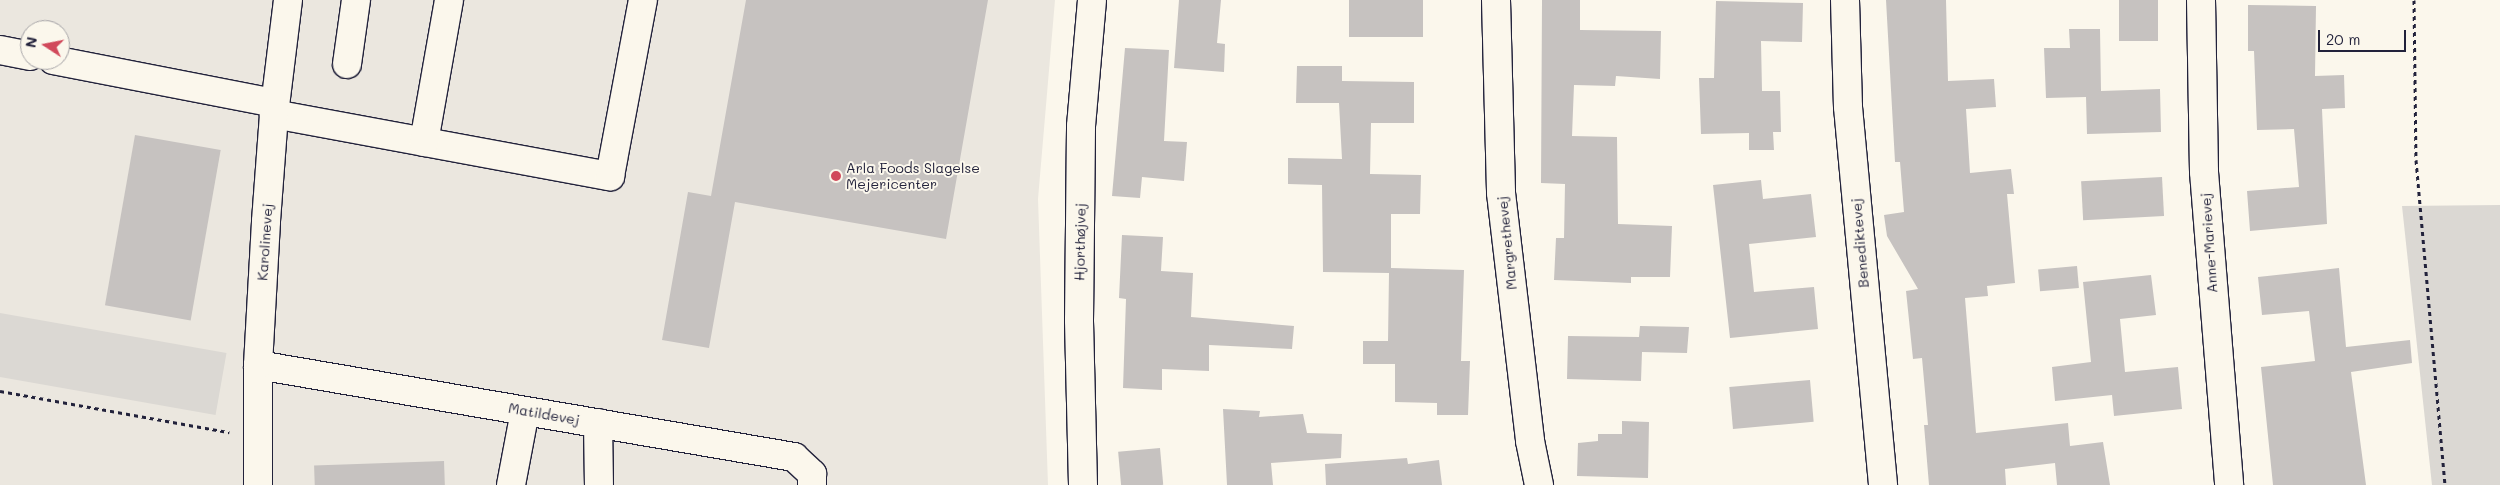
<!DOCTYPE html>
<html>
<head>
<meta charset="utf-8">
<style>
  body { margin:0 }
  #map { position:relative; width:2500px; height:485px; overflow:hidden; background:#fbf7ec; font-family:Mali,sans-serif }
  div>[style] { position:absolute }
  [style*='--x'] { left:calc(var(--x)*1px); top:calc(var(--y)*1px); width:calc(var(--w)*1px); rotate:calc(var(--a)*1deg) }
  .built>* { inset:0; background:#ebe7df }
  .green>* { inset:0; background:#dbd8d3; transform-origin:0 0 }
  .building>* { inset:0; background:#c6c2c0; transform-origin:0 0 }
  .path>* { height:3px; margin-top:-1.5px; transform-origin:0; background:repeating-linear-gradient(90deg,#22223b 0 4px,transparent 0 8px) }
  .roads { filter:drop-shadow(1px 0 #22223b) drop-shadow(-1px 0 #22223b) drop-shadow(0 1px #22223b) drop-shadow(0 -1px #22223b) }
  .minor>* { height:28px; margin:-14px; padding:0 14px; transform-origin:14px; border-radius:14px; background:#fbf7ec }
  .dots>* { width:14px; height:14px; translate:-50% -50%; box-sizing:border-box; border:2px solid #fbf7ec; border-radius:50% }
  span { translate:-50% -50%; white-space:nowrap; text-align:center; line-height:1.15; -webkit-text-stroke:4px #fbf7ec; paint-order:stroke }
  .poi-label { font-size:14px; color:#22223b }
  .left { translate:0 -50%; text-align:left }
  .street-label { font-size:14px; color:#22223b }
  .north { position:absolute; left:20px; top:20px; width:50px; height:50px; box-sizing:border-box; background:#fbf7ec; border:1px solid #a4a2a5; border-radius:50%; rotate:281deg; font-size:14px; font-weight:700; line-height:20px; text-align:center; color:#22223b }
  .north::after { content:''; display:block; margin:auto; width:18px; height:22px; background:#d1495b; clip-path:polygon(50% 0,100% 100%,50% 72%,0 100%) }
  .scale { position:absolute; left:2318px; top:30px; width:88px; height:22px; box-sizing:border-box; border:2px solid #22223b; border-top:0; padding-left:6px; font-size:15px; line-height:18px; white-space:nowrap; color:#22223b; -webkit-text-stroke:4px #fbf7ec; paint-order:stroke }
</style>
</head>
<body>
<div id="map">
  <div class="built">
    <div style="clip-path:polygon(evenodd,0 0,1055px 0,1038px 199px,1048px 485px,0 485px,0 0,30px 30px,60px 30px,60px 60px,30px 60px,30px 30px)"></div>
  </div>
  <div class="green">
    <div style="clip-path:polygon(2500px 205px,2500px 485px,2432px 485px,2402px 206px)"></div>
    <div style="left:0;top:313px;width:230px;height:63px;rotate:10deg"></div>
  </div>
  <div class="building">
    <div style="clip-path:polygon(746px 0,988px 0,946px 239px,735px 202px,709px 348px,662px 340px,688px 192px,711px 196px)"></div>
    <div style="clip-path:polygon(1179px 0,1221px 0,1217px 43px,1225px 44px,1224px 72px,1174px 68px)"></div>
    <div style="left:1349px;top:0;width:74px;height:37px"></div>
    <div style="clip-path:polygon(1542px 0,1580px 0,1580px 30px,1661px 31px,1660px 79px,1616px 76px,1615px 86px,1574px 85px,1572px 136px,1617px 137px,1618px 224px,1672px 226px,1670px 277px,1631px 277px,1631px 283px,1554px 280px,1556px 238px,1564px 238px,1565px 184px,1541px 183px)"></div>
    <div style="clip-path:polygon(1886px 0,1946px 0,1948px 81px,1994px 79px,1996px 107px,1966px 109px,1970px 173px,2011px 169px,2014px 194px,2007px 194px,2015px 283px,1987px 286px,1988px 296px,1965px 298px,1976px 433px,2068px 423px,2070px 446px,2103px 442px,2110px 485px,2057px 485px,2055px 463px,2005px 469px,2006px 485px,1929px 485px,1924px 425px,1928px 425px,1922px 358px,1913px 359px,1906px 291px,1918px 289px,1887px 236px,1884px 215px,1904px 212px,1900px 162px,1895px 162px)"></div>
    <div style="left:2119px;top:0;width:39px;height:41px"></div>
    <div style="clip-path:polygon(1716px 1px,1803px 3px,1802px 42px,1761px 41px,1762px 91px,1780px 91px,1781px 132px,1773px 132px,1774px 150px,1749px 150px,1749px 133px,1701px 134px,1699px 78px,1714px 78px)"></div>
    <div style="clip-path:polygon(2248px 5px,2316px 6px,2315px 76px,2344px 75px,2345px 108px,2322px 109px,2327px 224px,2250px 231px,2247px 191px,2299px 187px,2294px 129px,2257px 130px,2254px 51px,2248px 51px)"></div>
    <div style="clip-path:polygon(2069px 29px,2100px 29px,2101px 91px,2160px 89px,2161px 132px,2087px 134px,2086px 97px,2046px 98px,2044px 48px,2070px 48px)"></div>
    <div style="clip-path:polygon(1125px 48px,1169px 50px,1164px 141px,1187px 142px,1184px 181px,1142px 177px,1140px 198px,1112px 196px)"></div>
    <div style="clip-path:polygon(1297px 66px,1342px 66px,1342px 81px,1414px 82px,1414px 123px,1371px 123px,1370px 174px,1421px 175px,1420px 214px,1391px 214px,1391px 268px,1464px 270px,1461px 361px,1470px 361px,1468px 415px,1437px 415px,1437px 403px,1395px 402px,1395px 364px,1363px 364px,1363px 341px,1388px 341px,1389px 273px,1323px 272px,1322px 185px,1288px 184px,1288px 158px,1342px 159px,1339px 103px,1296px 103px)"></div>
    <div style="left:135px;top:135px;width:87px;height:173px;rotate:10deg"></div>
    <div style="left:2162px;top:177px;width:39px;height:81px;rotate:87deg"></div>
    <div style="clip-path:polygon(1761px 180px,1763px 199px,1811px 194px,1816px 237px,1749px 244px,1754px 292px,1814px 287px,1818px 329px,1730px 338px,1713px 185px)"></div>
    <div style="clip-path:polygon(1122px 235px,1163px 237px,1161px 271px,1193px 273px,1191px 317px,1294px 326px,1292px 349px,1209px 345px,1209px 371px,1162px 369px,1162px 390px,1123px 388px,1126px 299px,1119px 298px)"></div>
    <div style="left:2077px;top:266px;width:22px;height:39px;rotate:85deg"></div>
    <div style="clip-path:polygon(2339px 268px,2346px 347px,2410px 340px,2412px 363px,2351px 372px,2366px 485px,2273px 485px,2261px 367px,2315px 361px,2309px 311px,2262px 315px,2258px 277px)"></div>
    <div style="clip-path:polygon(2151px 275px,2156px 315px,2120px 319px,2125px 372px,2178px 367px,2182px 409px,2114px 416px,2112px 395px,2055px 401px,2052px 367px,2091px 362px,2083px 282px)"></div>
    <div style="clip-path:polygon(1640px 326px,1689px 327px,1687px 353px,1642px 352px,1641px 381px,1567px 379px,1568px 336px,1639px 337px)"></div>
    <div style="left:1810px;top:380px;width:42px;height:81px;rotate:85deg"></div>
    <div style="clip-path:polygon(1223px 409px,1260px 411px,1259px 417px,1303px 414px,1307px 433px,1342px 434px,1341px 458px,1271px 463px,1273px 485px,1227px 485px)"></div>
    <div style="clip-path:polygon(1622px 421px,1649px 422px,1648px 478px,1577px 476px,1578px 443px,1598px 441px,1598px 434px,1622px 434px)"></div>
    <div style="left:1160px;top:448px;width:37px;height:42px;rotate:85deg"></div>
    <div style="clip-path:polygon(1407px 458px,1408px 464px,1439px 460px,1442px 485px,1326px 485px,1325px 464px)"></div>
    <div style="left:444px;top:461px;width:24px;height:130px;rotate:88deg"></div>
  </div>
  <div class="path">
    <div style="--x:2414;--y:0;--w:160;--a:89.3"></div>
    <div style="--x:2416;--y:160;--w:326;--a:84.9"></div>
    <div style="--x:0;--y:391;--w:233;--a:10.2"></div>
  </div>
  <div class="roads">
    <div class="minor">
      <div style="--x:1496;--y:0;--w:193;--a:88.5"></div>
      <div style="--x:1501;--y:193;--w:250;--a:83.3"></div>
      <div style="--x:1530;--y:441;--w:45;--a:78.4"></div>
      <div style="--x:1845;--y:0;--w:107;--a:88.4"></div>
      <div style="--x:1848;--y:107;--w:380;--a:84.7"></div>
      <div style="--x:2201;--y:0;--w:172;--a:89"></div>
      <div style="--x:2204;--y:172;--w:314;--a:85.4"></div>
      <div style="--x:0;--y:50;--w:31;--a:11"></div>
      <div style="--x:53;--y:60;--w:226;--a:11"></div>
      <div style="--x:347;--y:64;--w:65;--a:-82"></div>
      <div style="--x:274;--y:114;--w:342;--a:10.5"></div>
      <div style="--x:610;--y:176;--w:179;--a:-79.4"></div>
      <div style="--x:424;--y:142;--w:144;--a:-80"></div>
      <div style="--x:258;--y:365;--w:544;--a:9.74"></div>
      <div style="--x:794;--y:457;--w:25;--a:43"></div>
      <div style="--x:812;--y:474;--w:11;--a:90"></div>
      <div style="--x:598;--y:423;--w:62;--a:89.1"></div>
      <div style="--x:258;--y:485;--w:120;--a:-90"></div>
      <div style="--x:258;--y:365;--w:144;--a:-86.8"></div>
      <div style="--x:266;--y:221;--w:107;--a:-85.7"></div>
      <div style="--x:274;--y:114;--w:115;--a:-83"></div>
      <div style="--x:511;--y:485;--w:75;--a:-79.3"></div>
      <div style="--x:1083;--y:485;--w:165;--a:-91.4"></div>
      <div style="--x:1079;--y:320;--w:194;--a:-89.4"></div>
      <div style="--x:1081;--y:126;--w:126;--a:-85"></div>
    </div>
  </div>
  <div class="dots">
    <div style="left:836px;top:176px;background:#d1495b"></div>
  </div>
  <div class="poi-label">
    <span class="left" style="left:846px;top:176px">Arla Foods Slagelse<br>Mejericenter</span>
  </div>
  <div class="street-label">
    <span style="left:265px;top:242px;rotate:-86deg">Karolinevej</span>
    <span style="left:1080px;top:242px;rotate:-89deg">Hjorthøjvej</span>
    <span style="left:1507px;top:243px;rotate:-96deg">Margrethevej</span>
    <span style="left:1860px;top:243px;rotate:-95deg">Benediktevej</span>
    <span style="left:2209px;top:243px;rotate:-94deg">Anne-Marievej</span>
    <span style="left:544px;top:414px;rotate:10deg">Matildevej</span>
  </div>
  <div class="north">N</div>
  <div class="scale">20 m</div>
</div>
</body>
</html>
